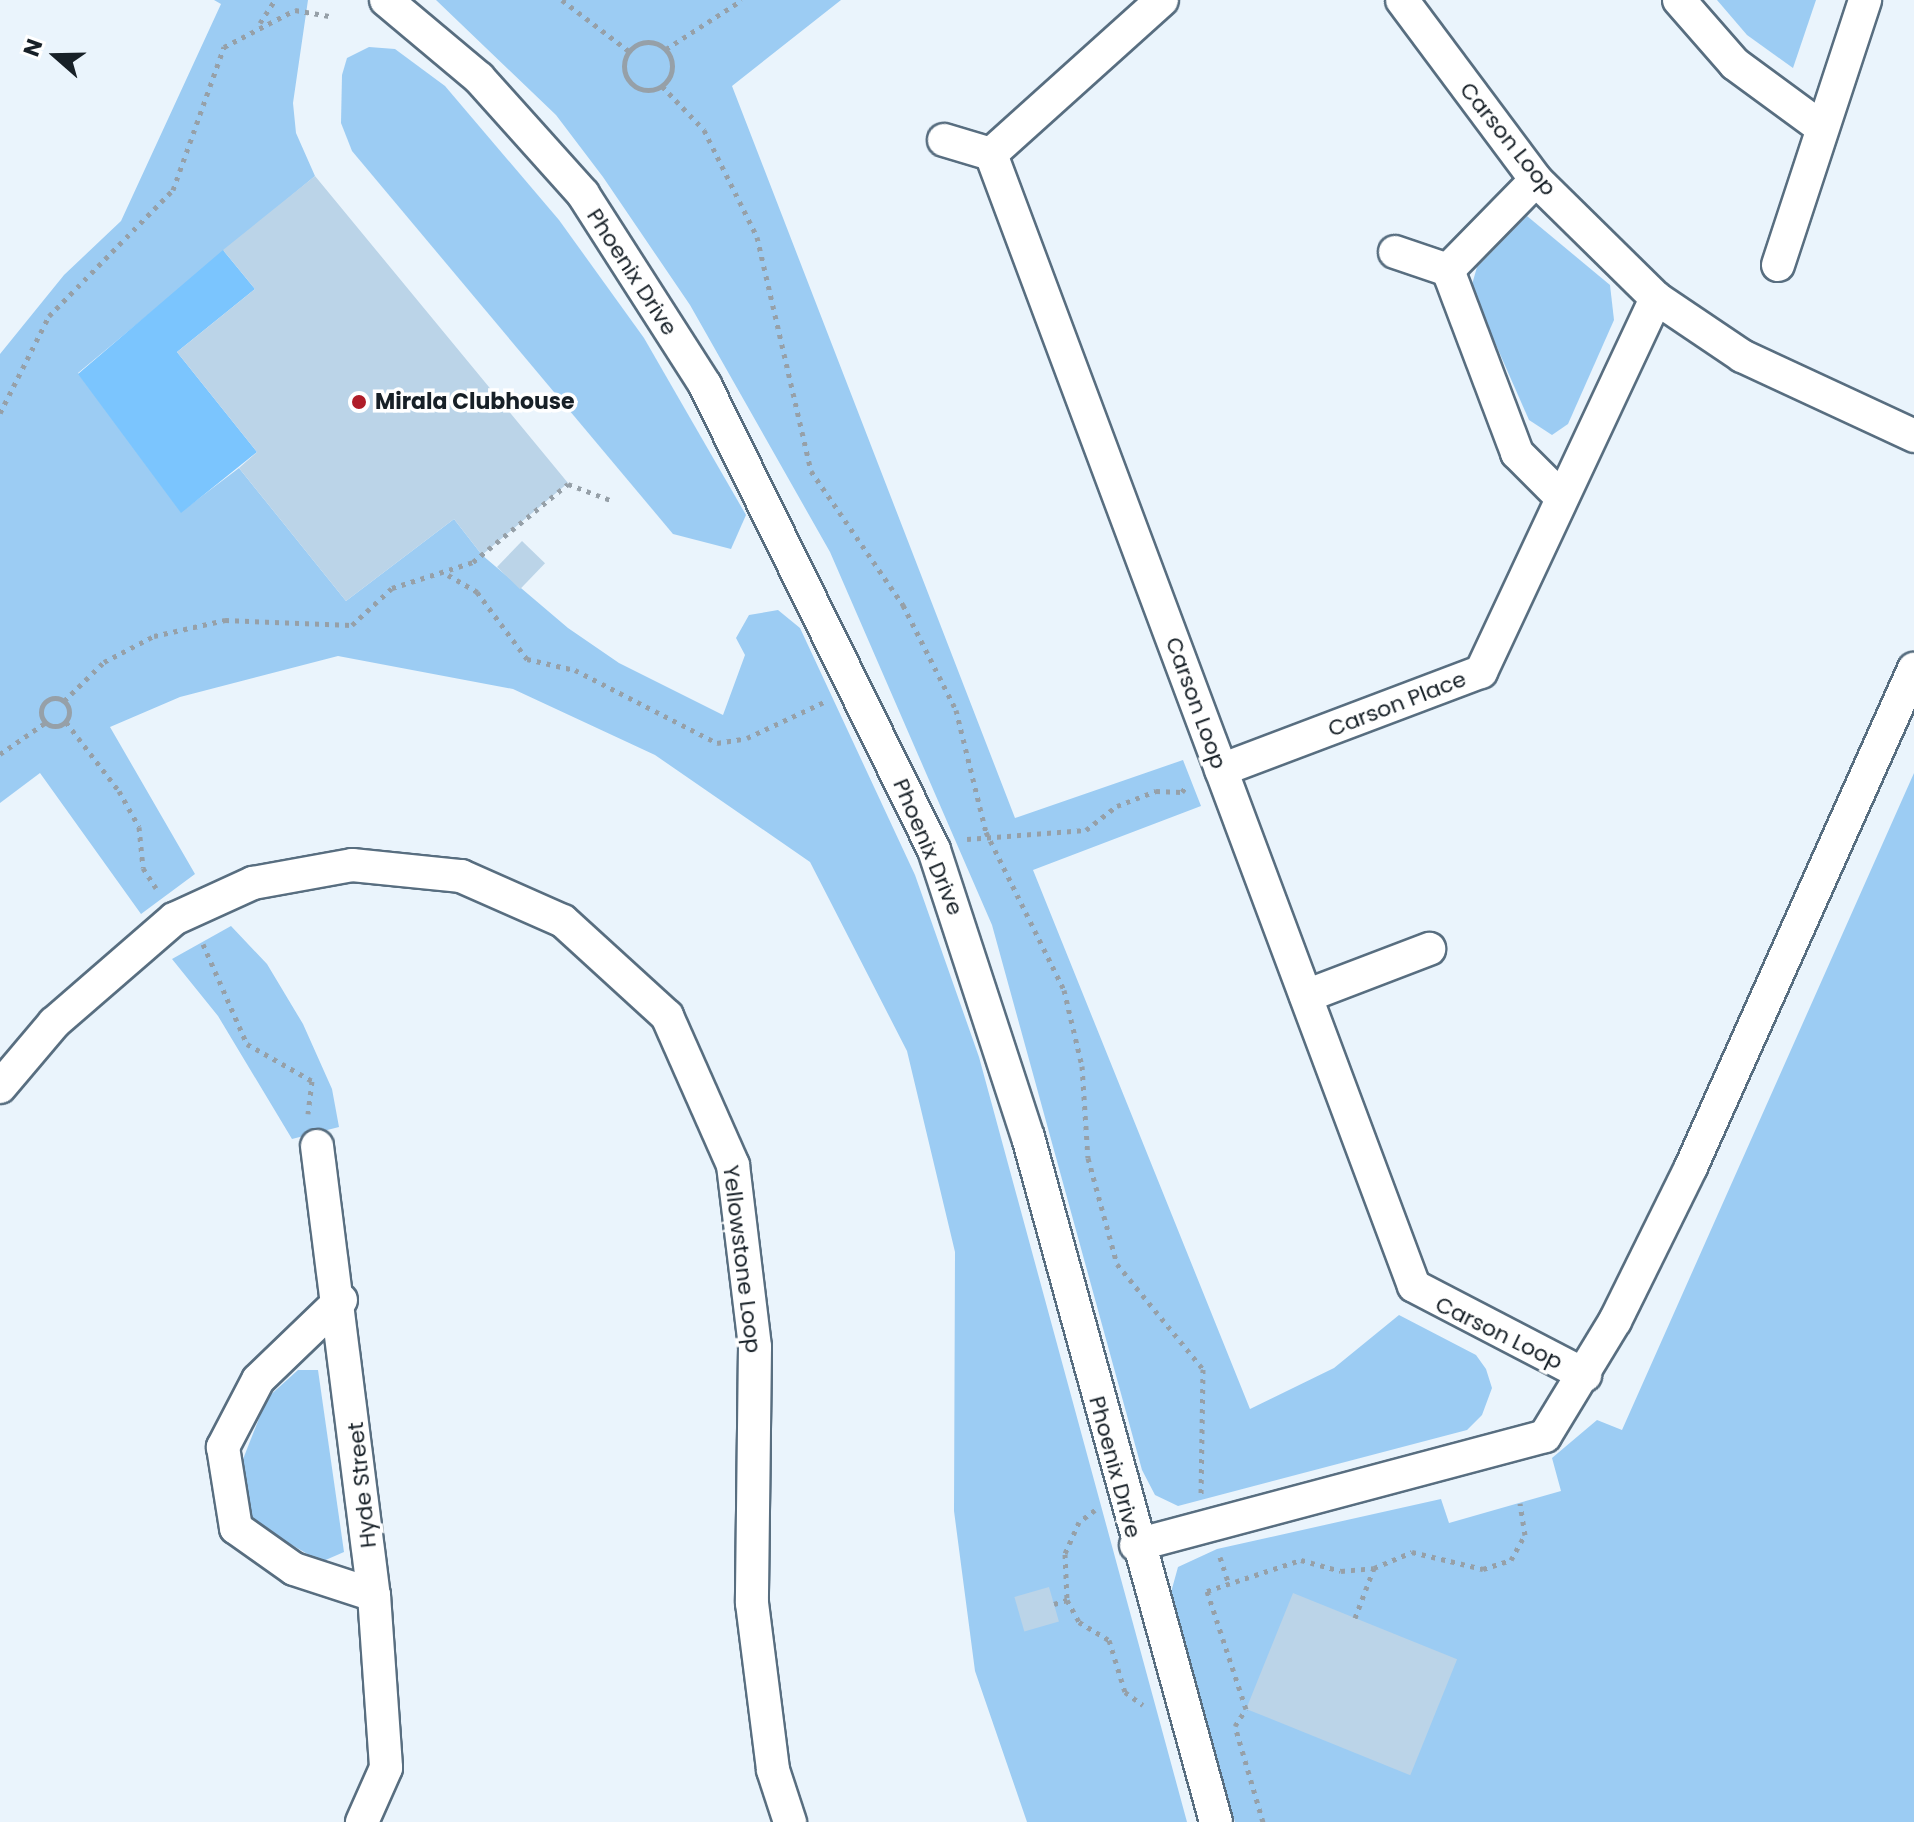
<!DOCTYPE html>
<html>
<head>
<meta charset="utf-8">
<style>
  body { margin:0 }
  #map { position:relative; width:1914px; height:1822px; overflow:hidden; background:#eaf4fc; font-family:Poppins,sans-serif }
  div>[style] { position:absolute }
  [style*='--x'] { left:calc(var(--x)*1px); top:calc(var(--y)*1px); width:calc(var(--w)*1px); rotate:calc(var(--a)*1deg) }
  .green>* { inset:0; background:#9cccf3 }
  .water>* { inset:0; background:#7bc5fe }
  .building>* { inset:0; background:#bbd4e8; transform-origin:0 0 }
  .path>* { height:5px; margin-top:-2.5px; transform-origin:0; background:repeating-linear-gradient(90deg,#96a0a8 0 4px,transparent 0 10px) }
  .path>.ring { margin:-2.5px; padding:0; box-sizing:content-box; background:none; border:5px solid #96a0a8; border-radius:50% }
  .roads { filter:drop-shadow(2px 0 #586e80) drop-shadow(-2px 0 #586e80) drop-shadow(0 2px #586e80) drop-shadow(0 -2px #586e80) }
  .street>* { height:32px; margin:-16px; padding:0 16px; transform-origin:16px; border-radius:16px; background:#fff }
  .dots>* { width:22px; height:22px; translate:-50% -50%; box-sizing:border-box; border:4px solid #fff; border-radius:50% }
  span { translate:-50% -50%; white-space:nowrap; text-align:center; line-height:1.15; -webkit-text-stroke:7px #fff; paint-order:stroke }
  .street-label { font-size:22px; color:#172027 }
  .poi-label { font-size:22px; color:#172027; font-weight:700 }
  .left { translate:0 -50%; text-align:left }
  .north { position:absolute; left:16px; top:16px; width:80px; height:80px; -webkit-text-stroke:6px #fff; paint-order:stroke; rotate:290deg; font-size:22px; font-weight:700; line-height:32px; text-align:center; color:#172027 }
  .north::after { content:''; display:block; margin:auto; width:28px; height:36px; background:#172027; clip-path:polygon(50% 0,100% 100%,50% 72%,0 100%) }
</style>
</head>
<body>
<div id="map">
  <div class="green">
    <div style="clip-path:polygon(214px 0,308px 0,293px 103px,296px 133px,315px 176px,78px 373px,181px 512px,239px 468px,346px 601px,454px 519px,482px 555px,568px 628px,619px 663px,723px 715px,745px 655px,736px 638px,749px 615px,778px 610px,800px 628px,915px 875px,979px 1057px,1187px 1822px,1027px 1822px,975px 1671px,954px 1511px,955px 1252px,907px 1051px,810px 862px,655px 755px,513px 689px,338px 656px,180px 697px,110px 727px,195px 874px,141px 914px,40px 773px,0 803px,0 354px,64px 275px,121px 221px,221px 4px)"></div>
    <div style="clip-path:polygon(436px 0,841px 0,732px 86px,1015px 818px,1183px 760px,1201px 806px,1033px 870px,1250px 1409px,1334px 1368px,1399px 1315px,1476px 1355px,1486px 1369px,1492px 1388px,1482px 1415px,1467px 1430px,1178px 1506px,1155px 1495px,1142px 1470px,992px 925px,830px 552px,690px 305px,603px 177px,556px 115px)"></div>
    <div style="clip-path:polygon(1717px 0,1816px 0,1793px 68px,1747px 35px)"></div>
    <div style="clip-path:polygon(369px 47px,395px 49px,445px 86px,559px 220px,644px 338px,746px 515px,731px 549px,673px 534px,352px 151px,341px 123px,342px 75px,347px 58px)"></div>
    <div style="clip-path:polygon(1527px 216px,1610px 285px,1614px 320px,1568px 424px,1552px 435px,1529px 420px,1471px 288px,1477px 267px)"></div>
    <div style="clip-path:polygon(1914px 773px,1914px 1822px,1235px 1822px,1170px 1596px,1178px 1567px,1217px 1549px,1441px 1499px,1449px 1523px,1561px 1491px,1552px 1458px,1597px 1420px,1622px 1430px)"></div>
    <div style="clip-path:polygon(231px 926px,267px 964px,303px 1024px,332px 1089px,339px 1127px,292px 1139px,218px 1016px,172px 959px)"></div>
    <div style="clip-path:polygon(298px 1370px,318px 1370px,344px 1552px,321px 1562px,251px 1521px,236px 1477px,267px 1398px)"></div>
  </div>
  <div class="water">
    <div style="clip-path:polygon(223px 250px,255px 289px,177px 352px,257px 452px,181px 513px,78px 374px)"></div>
  </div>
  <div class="building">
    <div style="clip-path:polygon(315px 176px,568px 483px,482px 555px,454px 519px,346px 601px,239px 468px,257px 452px,177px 352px,255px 289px,223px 250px)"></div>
    <div style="left:522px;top:541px;width:32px;height:36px;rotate:44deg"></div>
    <div style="left:1049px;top:1587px;width:36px;height:36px;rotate:74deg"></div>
    <div style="left:1293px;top:1593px;width:177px;height:125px;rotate:22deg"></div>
  </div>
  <div class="path">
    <div style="--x:562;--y:0;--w:84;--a:37.3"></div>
    <div style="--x:260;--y:23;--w:27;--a:-57"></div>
    <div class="ring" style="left:624px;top:42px;width:43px;height:43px"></div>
    <div style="--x:666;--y:49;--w:90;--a:-32.8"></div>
    <div style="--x:662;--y:86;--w:61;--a:46.3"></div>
    <div style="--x:704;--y:130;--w:119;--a:63.6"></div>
    <div style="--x:757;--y:237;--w:240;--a:77"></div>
    <div style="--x:811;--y:471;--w:163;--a:55.5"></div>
    <div style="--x:903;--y:605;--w:118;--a:63.2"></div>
    <div style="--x:956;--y:710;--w:126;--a:76.2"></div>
    <div style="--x:986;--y:832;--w:176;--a:63.7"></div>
    <div style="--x:1064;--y:990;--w:78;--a:76.7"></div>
    <div style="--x:1082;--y:1066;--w:92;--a:86.3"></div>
    <div style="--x:1088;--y:1158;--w:110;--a:74.7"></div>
    <div style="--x:1117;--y:1264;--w:136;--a:50.7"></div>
    <div style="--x:1203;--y:1369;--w:125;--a:90.9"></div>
    <div style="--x:0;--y:413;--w:109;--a:-63.2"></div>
    <div style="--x:49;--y:316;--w:177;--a:-45.5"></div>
    <div style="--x:173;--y:190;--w:152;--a:-70.4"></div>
    <div style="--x:224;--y:47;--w:80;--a:-27.5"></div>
    <div style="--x:295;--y:10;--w:36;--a:10"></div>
    <div style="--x:448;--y:575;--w:34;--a:30"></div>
    <div style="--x:477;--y:592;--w:84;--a:53.3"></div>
    <div style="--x:527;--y:659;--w:49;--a:12.9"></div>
    <div style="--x:575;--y:670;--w:160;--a:27.2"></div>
    <div style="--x:717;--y:743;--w:30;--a:-9"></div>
    <div style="--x:747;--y:738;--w:85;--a:-25.1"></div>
    <div class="ring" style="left:41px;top:698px;width:23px;height:23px"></div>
    <div style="--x:64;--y:701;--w:56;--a:-44.3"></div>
    <div style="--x:104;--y:662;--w:56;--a:-27.5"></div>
    <div style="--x:154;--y:636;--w:73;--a:-12.7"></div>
    <div style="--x:225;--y:620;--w:127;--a:2.3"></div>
    <div style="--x:352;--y:625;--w:54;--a:-42.8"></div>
    <div style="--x:392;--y:588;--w:85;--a:-17.8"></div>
    <div style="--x:473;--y:562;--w:123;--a:-39.4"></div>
    <div style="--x:568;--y:484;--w:48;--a:20.7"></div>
    <div style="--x:66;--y:722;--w:87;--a:52.5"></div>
    <div style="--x:119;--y:791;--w:41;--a:60.9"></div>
    <div style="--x:139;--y:827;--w:41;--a:84.4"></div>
    <div style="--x:143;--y:868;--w:24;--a:57"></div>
    <div style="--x:0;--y:754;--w:55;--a:-34.6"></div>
    <div style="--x:967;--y:839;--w:119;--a:-4.3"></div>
    <div style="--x:1086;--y:830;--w:39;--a:-38"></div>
    <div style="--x:1117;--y:806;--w:42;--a:-21"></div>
    <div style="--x:1156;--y:791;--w:26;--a:2"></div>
    <div style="--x:1182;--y:792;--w:9;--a:-54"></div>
    <div style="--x:203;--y:944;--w:109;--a:66.3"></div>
    <div style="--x:247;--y:1044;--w:75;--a:29.6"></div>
    <div style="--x:312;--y:1081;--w:33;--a:97"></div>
    <div style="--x:1095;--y:1510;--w:20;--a:143"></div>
    <div style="--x:1079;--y:1522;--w:35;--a:114"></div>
    <div style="--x:1065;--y:1554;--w:46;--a:87.5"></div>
    <div style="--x:1067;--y:1600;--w:25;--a:61"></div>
    <div style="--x:1079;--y:1622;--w:35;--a:31"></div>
    <div style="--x:1109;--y:1640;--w:54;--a:72.9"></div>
    <div style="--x:1125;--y:1692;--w:22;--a:36"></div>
    <div style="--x:1220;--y:1557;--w:26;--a:72"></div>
    <div style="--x:1054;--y:1604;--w:14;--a:-17"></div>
    <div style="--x:1355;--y:1618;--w:53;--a:-69.2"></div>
    <div style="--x:1263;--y:1822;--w:100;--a:-106.3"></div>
    <div style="--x:1235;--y:1726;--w:20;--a:-57"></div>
    <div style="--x:1246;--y:1709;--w:124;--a:-108.3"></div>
    <div style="--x:1207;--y:1591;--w:99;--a:-18.3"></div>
    <div style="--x:1301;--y:1560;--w:41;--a:15.4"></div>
    <div style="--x:1341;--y:1571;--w:33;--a:-5"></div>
    <div style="--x:1374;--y:1568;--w:41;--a:-22.8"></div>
    <div style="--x:1412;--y:1552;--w:73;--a:13.5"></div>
    <div style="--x:1483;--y:1569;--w:29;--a:-18"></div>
    <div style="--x:1511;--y:1560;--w:29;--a:-61"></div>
    <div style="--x:1525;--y:1535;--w:32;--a:-99"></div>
  </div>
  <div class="roads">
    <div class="street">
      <div style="--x:386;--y:0;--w:121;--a:40"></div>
      <div style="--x:479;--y:78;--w:156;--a:48.1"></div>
      <div style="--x:583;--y:194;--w:227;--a:57.4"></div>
      <div style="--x:705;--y:385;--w:518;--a:63.78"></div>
      <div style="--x:934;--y:850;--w:302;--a:71.9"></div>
      <div style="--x:1028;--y:1137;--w:710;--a:74.65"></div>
      <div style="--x:1402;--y:0;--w:224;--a:53.3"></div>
      <div style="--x:1536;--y:180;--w:168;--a:44.5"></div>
      <div style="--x:1656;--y:298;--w:104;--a:34"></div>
      <div style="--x:1742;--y:356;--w:190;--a:24.9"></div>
      <div style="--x:1679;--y:0;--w:85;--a:48.8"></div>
      <div style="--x:1735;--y:64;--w:108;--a:36.3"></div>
      <div style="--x:944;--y:140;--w:49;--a:16.6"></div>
      <div style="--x:991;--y:154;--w:1208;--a:69.51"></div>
      <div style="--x:1414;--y:1286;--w:193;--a:27.5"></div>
      <div style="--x:991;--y:154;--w:230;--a:-42"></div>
      <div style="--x:1536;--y:180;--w:126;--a:134.4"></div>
      <div style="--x:1448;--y:270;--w:196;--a:69.3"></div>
      <div style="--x:1517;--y:453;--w:61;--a:45"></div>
      <div style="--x:1395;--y:252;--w:56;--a:18.8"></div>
      <div style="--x:1778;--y:265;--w:279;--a:-71.8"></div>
      <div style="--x:1221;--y:770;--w:278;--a:-20.7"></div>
      <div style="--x:1481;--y:672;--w:413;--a:-64.9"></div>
      <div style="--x:1306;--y:996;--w:132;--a:-20.9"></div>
      <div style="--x:0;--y:1087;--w:84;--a:-49.8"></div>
      <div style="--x:54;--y:1023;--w:159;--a:-40.9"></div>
      <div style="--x:174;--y:919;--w:87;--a:-24.5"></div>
      <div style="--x:253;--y:883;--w:101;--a:-10.3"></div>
      <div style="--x:352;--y:865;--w:110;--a:5.8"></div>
      <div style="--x:461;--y:876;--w:111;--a:23.8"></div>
      <div style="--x:563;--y:921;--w:141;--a:42.4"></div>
      <div style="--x:667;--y:1016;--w:163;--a:66.1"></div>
      <div style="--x:733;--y:1165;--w:183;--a:83.1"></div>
      <div style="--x:755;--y:1347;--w:256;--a:90.7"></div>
      <div style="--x:752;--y:1603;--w:168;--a:82.8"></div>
      <div style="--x:773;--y:1770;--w:55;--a:71.9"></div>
      <div style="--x:317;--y:1146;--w:453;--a:82.8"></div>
      <div style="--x:374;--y:1595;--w:173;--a:86"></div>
      <div style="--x:386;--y:1768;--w:59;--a:114"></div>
      <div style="--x:341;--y:1300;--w:115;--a:136.1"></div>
      <div style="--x:258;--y:1380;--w:76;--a:117.6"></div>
      <div style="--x:223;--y:1447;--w:82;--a:80.9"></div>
      <div style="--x:236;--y:1528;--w:71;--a:35.3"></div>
      <div style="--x:294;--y:1569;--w:84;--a:18"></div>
      <div style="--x:1136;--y:1545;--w:423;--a:-14.9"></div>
      <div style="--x:1545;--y:1436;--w:135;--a:-58.7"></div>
      <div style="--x:1615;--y:1321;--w:172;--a:-63.7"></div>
      <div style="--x:1691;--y:1167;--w:546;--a:-65.88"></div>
    </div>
  </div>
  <div class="dots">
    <div style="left:359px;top:402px;background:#af1c28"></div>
  </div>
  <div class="street-label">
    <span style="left:1508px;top:139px;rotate:51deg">Carson Loop</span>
    <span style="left:632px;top:272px;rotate:57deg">Phoenix Drive</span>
    <span style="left:1196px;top:703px;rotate:70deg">Carson Loop</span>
    <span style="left:1397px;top:704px;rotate:-21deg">Carson Place</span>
    <span style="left:928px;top:847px;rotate:67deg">Phoenix Drive</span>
    <span style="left:742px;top:1259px;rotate:83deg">Yellowstone Loop</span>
    <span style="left:1499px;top:1333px;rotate:26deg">Carson Loop</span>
    <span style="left:1115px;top:1467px;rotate:75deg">Phoenix Drive</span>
    <span style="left:362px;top:1485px;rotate:-96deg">Hyde Street</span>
  </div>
  <div class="poi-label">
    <span class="left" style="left:375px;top:402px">Mirala Clubhouse</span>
  </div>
  <div class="north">N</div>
</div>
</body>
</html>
